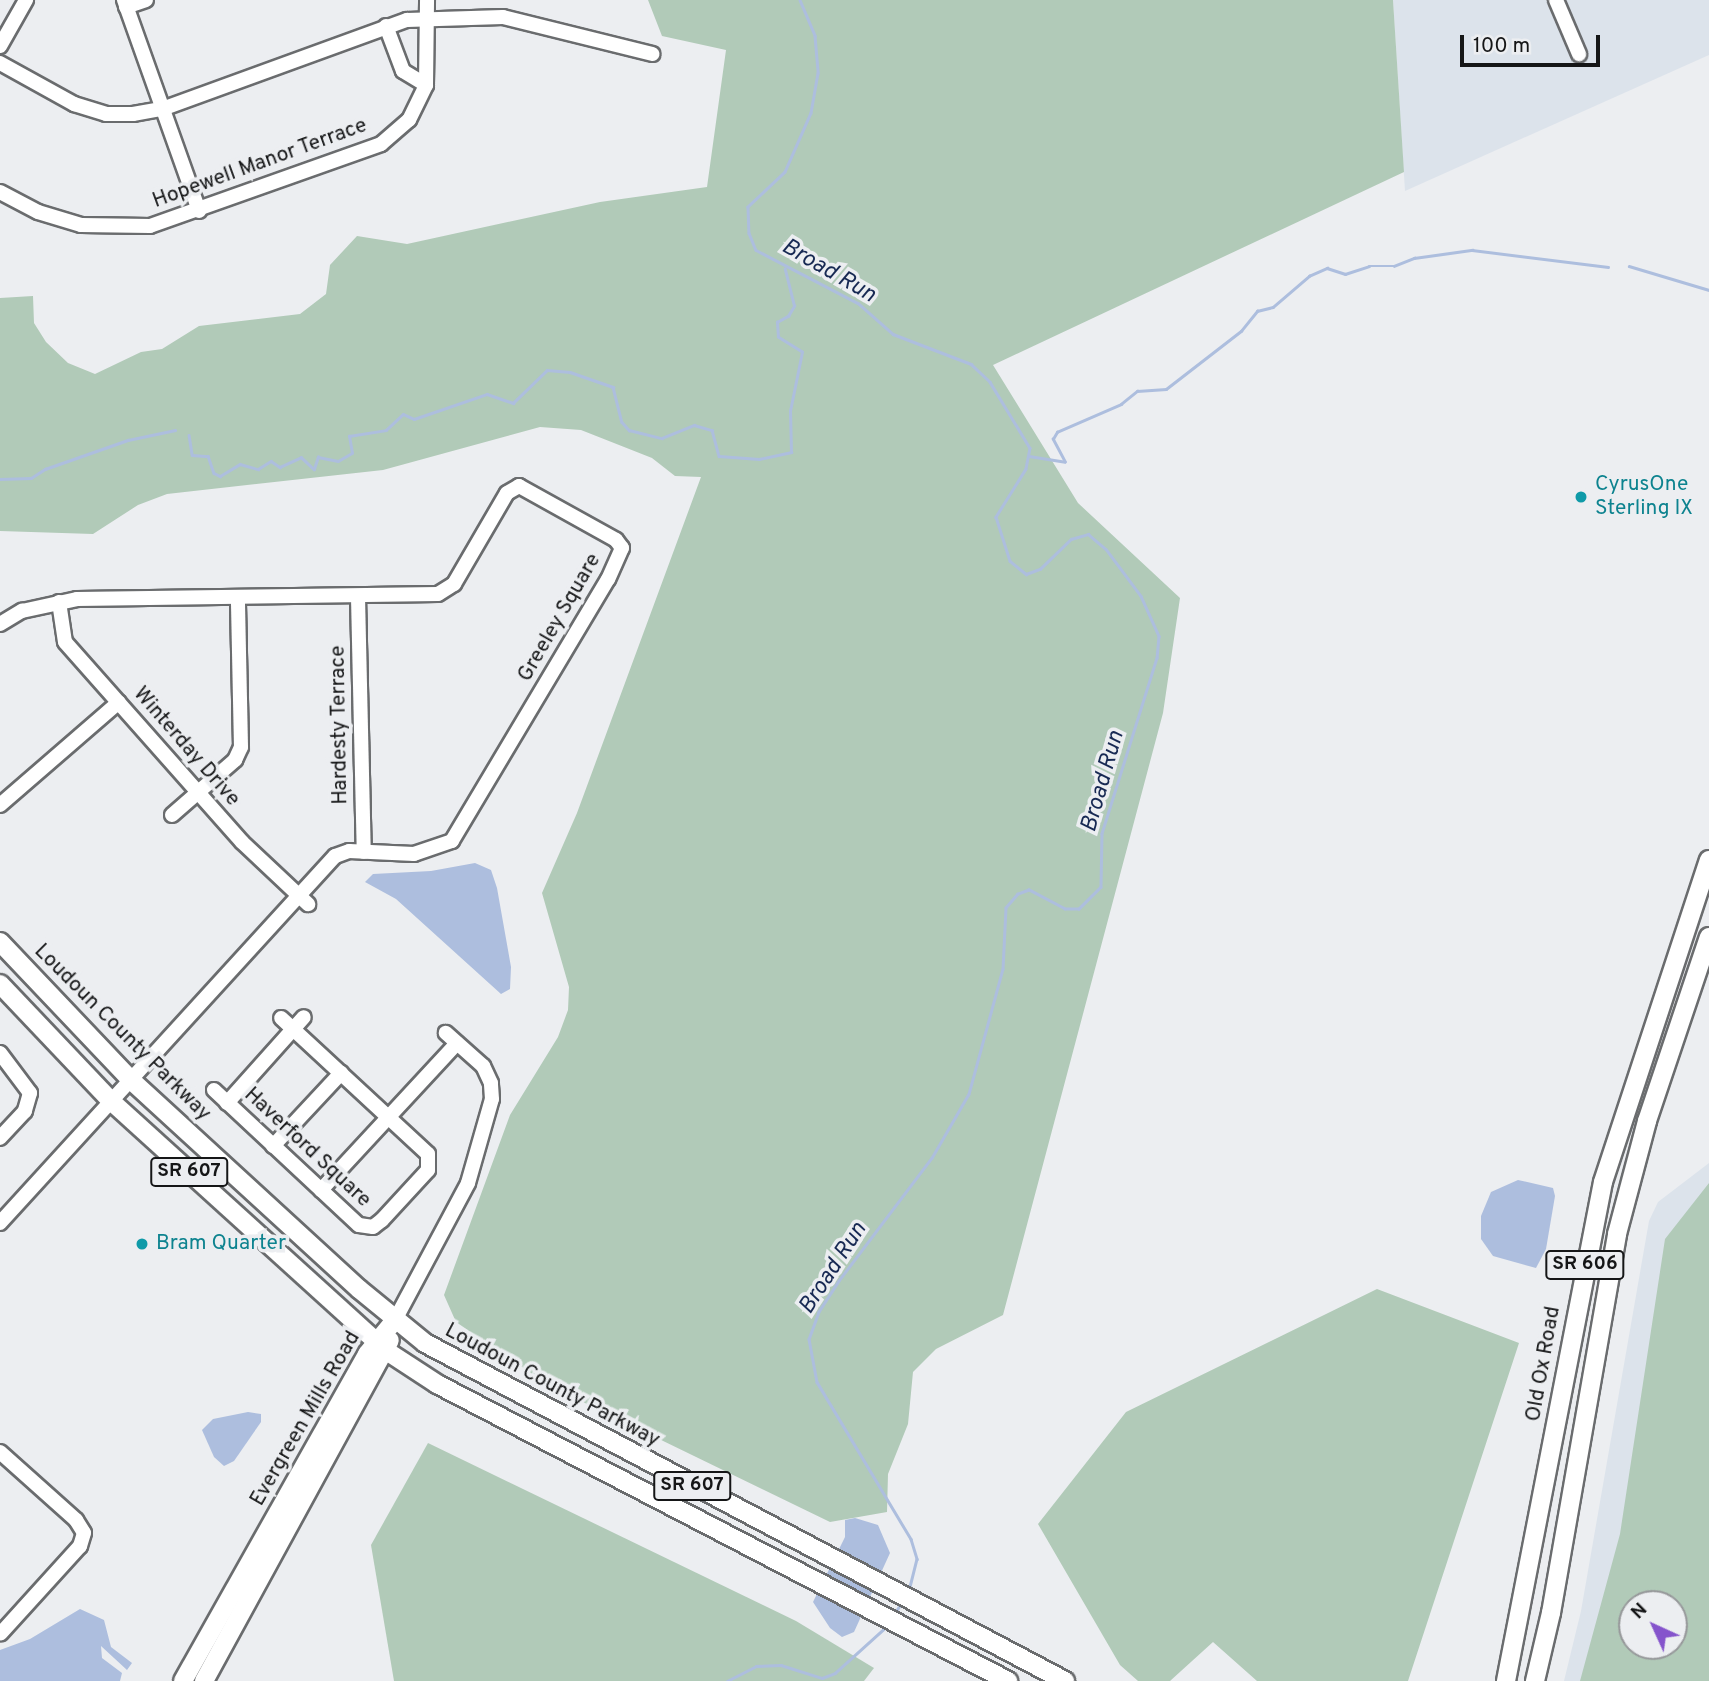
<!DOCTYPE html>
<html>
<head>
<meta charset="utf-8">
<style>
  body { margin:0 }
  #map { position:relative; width:1709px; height:1681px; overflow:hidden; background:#eceef1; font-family:Overpass,sans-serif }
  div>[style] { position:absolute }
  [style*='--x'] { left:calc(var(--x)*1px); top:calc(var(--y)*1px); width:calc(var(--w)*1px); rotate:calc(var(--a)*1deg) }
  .built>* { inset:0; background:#dce3eb }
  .green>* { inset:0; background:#b1cab8 }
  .water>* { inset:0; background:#adbede }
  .stream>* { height:2.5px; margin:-1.25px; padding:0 1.25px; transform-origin:1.25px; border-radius:1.25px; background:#adbede }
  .roads { filter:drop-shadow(2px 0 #6a6c6e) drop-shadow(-2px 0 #6a6c6e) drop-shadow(0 2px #6a6c6e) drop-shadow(0 -2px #6a6c6e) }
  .minor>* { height:14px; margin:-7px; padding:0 7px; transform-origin:7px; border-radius:7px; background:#fff }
  .major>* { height:18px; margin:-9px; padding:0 9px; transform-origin:9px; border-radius:9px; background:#fff }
  .dots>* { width:19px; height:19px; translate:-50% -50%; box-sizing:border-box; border:4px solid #eceef1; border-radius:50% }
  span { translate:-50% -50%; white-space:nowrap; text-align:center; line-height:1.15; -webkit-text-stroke:7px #eceef1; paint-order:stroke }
  .shield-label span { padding:2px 5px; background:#eceef1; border:2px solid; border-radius:5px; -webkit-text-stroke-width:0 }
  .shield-label { font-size:19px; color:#151617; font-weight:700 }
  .street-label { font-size:21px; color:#151617 }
  .culture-label { font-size:21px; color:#0d838f }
  .left { translate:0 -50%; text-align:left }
  .water-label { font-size:23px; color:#172953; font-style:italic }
  .north { position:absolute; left:1618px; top:1590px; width:70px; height:70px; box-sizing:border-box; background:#eceef1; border:2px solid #96989a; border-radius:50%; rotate:315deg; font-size:19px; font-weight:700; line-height:28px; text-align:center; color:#151617 }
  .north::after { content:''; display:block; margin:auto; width:24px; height:32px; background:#8554cc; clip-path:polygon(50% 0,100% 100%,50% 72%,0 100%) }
  .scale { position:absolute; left:1460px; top:35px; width:140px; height:32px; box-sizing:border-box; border:4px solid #151617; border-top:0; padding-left:9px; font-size:21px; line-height:24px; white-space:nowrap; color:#151617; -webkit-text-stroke:5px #eceef1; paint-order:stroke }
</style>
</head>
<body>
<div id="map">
  <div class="built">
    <div style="clip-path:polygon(1393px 0,1709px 0,1709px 55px,1405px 191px)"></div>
    <div style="clip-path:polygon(evenodd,1709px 1163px,1709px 1681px,1564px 1681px,1581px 1611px,1649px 1221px,1658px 1202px,1709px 1163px,1632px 1604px,1674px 1604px,1674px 1646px,1632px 1646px,1632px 1604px)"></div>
  </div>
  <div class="green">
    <div style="clip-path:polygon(648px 0,1393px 0,1404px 172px,993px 365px,1078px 503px,1180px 598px,1163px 713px,1003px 1315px,936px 1349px,913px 1372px,908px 1424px,888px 1474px,887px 1512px,830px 1522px,550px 1386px,456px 1322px,444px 1295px,510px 1115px,558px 1037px,568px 1010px,569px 987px,542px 893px,577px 813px,701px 477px,675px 476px,652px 458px,581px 430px,540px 427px,383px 470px,167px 494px,138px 505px,93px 534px,0 531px,0 298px,33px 296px,34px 323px,46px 342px,68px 363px,95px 374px,141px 352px,162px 349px,199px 326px,300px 314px,326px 294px,330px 265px,357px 236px,407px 244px,600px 202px,707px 187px,726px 50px,662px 36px)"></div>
    <div style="clip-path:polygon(evenodd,1709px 1183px,1709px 1681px,1580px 1681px,1620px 1534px,1665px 1239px,1709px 1183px,1632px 1604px,1674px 1604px,1674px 1646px,1632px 1646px,1632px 1604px)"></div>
    <div style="clip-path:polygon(1377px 1289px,1519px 1343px,1408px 1681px,1257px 1681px,1213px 1642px,1170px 1681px,1138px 1681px,1120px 1665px,1038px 1524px,1126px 1412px)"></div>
    <div style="clip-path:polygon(428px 1443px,796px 1621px,874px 1668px,864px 1681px,394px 1681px,371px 1545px)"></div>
  </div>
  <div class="water">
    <div style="clip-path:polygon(475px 863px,491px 870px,497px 888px,511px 967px,510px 989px,501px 994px,396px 899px,365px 882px,373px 874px,431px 871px)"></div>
    <div style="clip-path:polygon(1518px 1180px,1553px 1188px,1555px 1196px,1546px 1249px,1536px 1268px,1493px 1256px,1481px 1239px,1481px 1216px,1491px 1192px)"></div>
    <div style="clip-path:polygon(248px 1412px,261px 1414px,261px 1422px,234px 1461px,224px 1466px,214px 1457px,202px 1430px,213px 1419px)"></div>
    <div style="clip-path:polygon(855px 1518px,878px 1525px,890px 1553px,854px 1632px,842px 1637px,830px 1628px,813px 1602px,845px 1537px,845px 1520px)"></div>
    <div style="clip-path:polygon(80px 1609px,104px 1620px,111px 1647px,132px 1663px,127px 1670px,101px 1646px,102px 1658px,122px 1673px,120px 1681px,0 1681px,0 1650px,30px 1639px)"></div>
  </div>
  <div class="stream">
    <div style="--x:800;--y:0;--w:39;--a:67"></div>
    <div style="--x:815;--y:36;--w:37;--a:85"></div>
    <div style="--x:818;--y:73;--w:41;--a:99.9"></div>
    <div style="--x:811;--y:113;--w:64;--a:113.8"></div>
    <div style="--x:785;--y:172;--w:51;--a:136.6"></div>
    <div style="--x:748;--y:207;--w:26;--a:88"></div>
    <div style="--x:749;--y:233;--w:18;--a:68"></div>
    <div style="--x:756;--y:250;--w:115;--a:27.5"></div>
    <div style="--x:858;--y:303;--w:47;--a:41.5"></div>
    <div style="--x:893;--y:334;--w:84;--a:21"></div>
    <div style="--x:971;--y:364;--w:26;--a:43"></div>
    <div style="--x:990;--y:382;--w:77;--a:58.8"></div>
    <div style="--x:1030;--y:448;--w:21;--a:101"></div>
    <div style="--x:1026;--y:469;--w:57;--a:122"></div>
    <div style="--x:996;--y:517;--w:46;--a:72.3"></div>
    <div style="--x:1010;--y:561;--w:21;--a:39"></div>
    <div style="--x:1026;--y:574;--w:15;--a:-20"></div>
    <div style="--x:1040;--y:569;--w:43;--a:-44.1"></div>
    <div style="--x:1071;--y:539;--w:18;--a:-16"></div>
    <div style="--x:1088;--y:534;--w:23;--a:40"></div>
    <div style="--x:1106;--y:549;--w:59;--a:53.3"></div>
    <div style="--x:1141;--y:596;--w:44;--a:65.8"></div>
    <div style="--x:1159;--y:636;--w:22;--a:95"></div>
    <div style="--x:1157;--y:658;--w:184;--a:107.4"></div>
    <div style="--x:1102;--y:834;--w:53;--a:91.1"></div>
    <div style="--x:1101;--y:887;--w:31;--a:135"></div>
    <div style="--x:1079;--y:909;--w:14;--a:180"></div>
    <div style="--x:1065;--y:909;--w:41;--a:-152.2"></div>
    <div style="--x:1029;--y:890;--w:12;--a:160"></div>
    <div style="--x:1018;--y:894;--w:18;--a:131"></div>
    <div style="--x:1006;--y:908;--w:61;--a:92.8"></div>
    <div style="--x:1003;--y:969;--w:130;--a:105.2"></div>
    <div style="--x:969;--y:1094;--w:74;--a:120"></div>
    <div style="--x:932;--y:1158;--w:154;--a:127.1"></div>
    <div style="--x:839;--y:1281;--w:37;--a:123"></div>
    <div style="--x:819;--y:1312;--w:29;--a:110"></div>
    <div style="--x:809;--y:1339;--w:44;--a:79.5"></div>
    <div style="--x:817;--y:1382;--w:183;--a:59.1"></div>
    <div style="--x:911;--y:1539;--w:21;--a:73"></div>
    <div style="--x:917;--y:1559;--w:32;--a:104"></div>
    <div style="--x:1629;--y:266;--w:84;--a:16.7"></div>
    <div style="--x:189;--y:435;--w:20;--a:81"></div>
    <div style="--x:192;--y:455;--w:16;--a:4"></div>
    <div style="--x:208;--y:456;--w:18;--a:71"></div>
    <div style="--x:214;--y:473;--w:7;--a:27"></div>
    <div style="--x:220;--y:476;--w:23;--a:-31"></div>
    <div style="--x:240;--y:464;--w:19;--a:16"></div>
    <div style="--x:258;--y:469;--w:15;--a:-32"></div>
    <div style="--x:271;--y:461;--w:11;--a:34"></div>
    <div style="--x:280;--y:467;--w:23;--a:-25"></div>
    <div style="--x:301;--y:457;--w:18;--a:43"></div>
    <div style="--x:314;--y:469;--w:13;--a:-72"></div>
    <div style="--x:318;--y:457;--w:20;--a:11"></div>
    <div style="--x:338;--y:461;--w:16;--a:-30"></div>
    <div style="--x:352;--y:453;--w:17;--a:-100"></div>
    <div style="--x:349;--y:436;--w:37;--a:-9"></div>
    <div style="--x:386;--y:430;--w:23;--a:-43"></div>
    <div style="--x:403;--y:414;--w:12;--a:24"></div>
    <div style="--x:414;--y:419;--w:77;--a:-18.9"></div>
    <div style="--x:487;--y:394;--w:28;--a:19"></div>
    <div style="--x:513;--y:403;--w:47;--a:-44.1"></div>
    <div style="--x:547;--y:370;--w:23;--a:5"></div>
    <div style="--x:570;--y:372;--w:46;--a:19.2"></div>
    <div style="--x:613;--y:387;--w:36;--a:76"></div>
    <div style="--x:622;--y:422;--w:11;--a:49"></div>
    <div style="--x:629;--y:430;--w:34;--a:14"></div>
    <div style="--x:662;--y:438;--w:35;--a:-22"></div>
    <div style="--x:694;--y:425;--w:19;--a:16"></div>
    <div style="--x:712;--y:430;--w:27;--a:75"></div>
    <div style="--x:719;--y:456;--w:40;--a:4.3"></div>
    <div style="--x:759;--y:459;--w:33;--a:-12"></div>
    <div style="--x:791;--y:452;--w:41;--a:-91.4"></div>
    <div style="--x:790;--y:411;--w:60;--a:-78.5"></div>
    <div style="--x:802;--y:352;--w:28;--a:-148"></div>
    <div style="--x:778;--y:337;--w:15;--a:-94"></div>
    <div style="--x:777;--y:322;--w:13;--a:-29"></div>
    <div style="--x:788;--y:316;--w:12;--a:-59"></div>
    <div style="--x:794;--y:306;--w:38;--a:-104"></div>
    <div style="--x:1029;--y:456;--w:36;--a:9"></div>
    <div style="--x:1065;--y:462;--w:26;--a:-118"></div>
    <div style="--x:1053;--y:439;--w:8;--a:-60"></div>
    <div style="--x:1057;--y:432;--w:70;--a:-23.6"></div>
    <div style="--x:1121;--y:404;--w:21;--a:-39"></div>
    <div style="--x:1137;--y:391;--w:29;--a:-4"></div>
    <div style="--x:1166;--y:389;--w:95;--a:-37.7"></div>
    <div style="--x:1241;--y:331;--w:26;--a:-51"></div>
    <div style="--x:1257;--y:311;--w:16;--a:-14"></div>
    <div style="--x:1273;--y:307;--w:48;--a:-40.7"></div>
    <div style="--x:1309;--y:276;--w:20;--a:-24"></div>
    <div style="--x:1327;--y:268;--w:19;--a:18"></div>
    <div style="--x:1345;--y:274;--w:25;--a:-18"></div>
    <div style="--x:1369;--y:266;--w:25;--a:0"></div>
    <div style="--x:1394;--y:266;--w:22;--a:-22"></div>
    <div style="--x:1414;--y:258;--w:59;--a:-7.9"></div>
    <div style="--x:1472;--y:250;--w:137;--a:7.1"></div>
    <div style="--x:0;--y:479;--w:31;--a:-2"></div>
    <div style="--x:31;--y:478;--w:17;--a:-33"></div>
    <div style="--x:45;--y:469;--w:88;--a:-19.3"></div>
    <div style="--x:128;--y:440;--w:48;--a:-12"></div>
    <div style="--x:894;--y:1614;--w:14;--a:-56"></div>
    <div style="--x:727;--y:1681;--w:33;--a:-27"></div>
    <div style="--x:756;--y:1666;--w:25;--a:-2"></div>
    <div style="--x:781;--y:1665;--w:43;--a:17.6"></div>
    <div style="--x:822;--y:1678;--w:14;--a:-21"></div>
    <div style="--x:835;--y:1673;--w:70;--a:-42.1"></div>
  </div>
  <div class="roads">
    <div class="minor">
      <div style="--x:124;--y:0;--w:224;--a:70.4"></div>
      <div style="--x:1556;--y:0;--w:59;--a:66.9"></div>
      <div style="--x:126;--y:7;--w:21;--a:-19"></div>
      <div style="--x:386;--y:26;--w:48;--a:69.3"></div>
      <div style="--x:403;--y:71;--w:27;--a:31"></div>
      <div style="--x:0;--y:46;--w:53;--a:-60.5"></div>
      <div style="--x:0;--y:63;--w:85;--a:29"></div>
      <div style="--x:74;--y:104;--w:34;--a:17"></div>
      <div style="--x:106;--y:114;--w:27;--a:0"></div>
      <div style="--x:133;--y:114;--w:29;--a:-10"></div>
      <div style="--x:162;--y:109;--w:261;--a:-20"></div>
      <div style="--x:407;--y:20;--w:96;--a:-1.8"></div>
      <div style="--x:503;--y:17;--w:154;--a:13.9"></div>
      <div style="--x:0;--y:192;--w:43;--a:27.8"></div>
      <div style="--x:38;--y:212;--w:45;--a:16.8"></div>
      <div style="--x:81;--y:225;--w:69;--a:0.8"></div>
      <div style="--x:150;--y:226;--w:245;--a:-19.5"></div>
      <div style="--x:381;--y:144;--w:37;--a:-41"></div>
      <div style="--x:409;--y:120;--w:39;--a:-64"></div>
      <div style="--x:426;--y:85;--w:85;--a:-89.3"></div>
      <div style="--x:358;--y:597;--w:255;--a:88.7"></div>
      <div style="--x:59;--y:602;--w:40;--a:81.5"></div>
      <div style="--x:65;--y:642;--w:267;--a:48.5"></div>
      <div style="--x:242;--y:842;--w:91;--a:43.2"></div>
      <div style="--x:0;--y:624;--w:26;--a:-31"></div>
      <div style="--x:22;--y:611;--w:56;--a:-12.3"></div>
      <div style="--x:77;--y:599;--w:361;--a:-0.8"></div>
      <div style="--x:438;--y:594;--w:19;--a:-32"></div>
      <div style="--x:454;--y:584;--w:105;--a:-59.8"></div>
      <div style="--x:507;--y:493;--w:14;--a:-30"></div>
      <div style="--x:519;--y:486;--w:111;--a:29.1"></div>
      <div style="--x:616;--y:540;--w:10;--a:53"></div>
      <div style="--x:622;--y:548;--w:34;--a:114"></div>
      <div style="--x:608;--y:579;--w:305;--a:120.8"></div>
      <div style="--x:452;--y:841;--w:40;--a:161.1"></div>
      <div style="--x:414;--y:854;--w:65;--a:-177.4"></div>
      <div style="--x:349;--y:851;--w:15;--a:160"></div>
      <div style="--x:335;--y:856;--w:497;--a:132.4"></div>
      <div style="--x:0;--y:805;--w:157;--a:-40.9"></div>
      <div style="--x:172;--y:815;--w:84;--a:-41.1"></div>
      <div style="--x:235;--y:760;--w:14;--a:-65"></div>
      <div style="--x:241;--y:747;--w:149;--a:-91.2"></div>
      <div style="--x:0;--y:1053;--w:50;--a:53.1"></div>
      <div style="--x:30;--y:1093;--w:19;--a:106"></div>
      <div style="--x:25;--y:1111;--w:37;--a:133"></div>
      <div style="--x:214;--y:1090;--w:198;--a:43"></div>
      <div style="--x:359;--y:1225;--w:14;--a:8"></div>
      <div style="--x:373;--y:1227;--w:11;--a:-38"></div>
      <div style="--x:382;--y:1220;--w:68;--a:-47.4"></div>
      <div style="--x:428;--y:1170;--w:16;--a:-90"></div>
      <div style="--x:428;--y:1154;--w:200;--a:-137.2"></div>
      <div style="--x:227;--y:1103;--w:115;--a:-48.2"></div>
      <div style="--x:273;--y:1146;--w:100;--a:-47"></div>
      <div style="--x:321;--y:1190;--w:200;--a:-47.2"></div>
      <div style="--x:395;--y:1320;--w:155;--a:-61.9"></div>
      <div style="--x:468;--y:1183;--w:87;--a:-74.1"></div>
      <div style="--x:492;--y:1099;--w:16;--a:-94"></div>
      <div style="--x:491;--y:1083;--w:19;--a:-115"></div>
      <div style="--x:483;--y:1066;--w:50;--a:-138.3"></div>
      <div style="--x:0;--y:1452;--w:102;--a:41.8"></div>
      <div style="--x:76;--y:1520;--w:15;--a:58"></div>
      <div style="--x:84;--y:1533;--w:14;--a:107"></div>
      <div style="--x:80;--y:1546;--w:118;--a:132.2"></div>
    </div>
    <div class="major">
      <div style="--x:0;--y:942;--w:192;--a:46.5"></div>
      <div style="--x:132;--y:1081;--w:308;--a:42.5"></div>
      <div style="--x:359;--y:1289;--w:85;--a:39.3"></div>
      <div style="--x:425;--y:1343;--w:724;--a:27.84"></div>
      <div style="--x:0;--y:984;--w:163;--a:46.5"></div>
      <div style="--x:112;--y:1102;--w:372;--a:42.2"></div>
      <div style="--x:388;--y:1352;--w:59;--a:33.1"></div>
      <div style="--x:437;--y:1384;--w:644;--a:27.48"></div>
      <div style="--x:183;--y:1681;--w:375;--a:-60.6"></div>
      <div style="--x:367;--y:1354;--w:44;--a:-50.5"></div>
      <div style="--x:204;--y:1681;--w:388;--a:-61.4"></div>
      <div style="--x:1506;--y:1681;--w:508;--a:-79"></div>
      <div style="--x:1603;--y:1182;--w:339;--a:-71.8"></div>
      <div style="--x:1535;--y:1681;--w:70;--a:-76.8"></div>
      <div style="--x:1551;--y:1613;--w:385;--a:-80.1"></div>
      <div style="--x:1617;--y:1234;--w:117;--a:-75.1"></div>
      <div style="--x:1647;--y:1121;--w:194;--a:-71.4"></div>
    </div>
  </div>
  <div class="dots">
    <div style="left:1581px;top:497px;background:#0f9aa8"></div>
    <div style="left:142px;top:1244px;background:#0f9aa8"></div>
  </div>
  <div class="shield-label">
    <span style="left:189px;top:1172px">SR 607</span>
    <span style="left:1585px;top:1265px">SR 606</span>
    <span style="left:692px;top:1486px">SR 607</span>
  </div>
  <div class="street-label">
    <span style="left:260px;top:164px;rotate:-20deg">Hopewell Manor Terrace</span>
    <span style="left:560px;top:618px;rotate:-60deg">Greeley Square</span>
    <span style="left:340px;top:725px;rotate:-91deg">Hardesty Terrace</span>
    <span style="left:186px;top:747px;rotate:49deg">Winterday Drive</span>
    <span style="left:122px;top:1033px;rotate:45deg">Loudoun County Parkway</span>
    <span style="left:307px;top:1148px;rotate:43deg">Haverford Square</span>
    <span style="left:1544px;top:1364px;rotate:-80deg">Old Ox Road</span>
    <span style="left:552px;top:1386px;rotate:28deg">Loudoun County Parkway</span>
    <span style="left:306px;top:1419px;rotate:-60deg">Evergreen Mills Road</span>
  </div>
  <div class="culture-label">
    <span class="left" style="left:1595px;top:497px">CyrusOne<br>Sterling IX</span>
    <span class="left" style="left:156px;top:1244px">Bram Quarter</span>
  </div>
  <div class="water-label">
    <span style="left:828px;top:272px;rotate:30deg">Broad Run</span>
    <span style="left:1104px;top:782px;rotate:-74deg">Broad Run</span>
    <span style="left:834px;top:1269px;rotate:-57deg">Broad Run</span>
  </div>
  <div class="north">N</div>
  <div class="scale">100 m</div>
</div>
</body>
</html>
